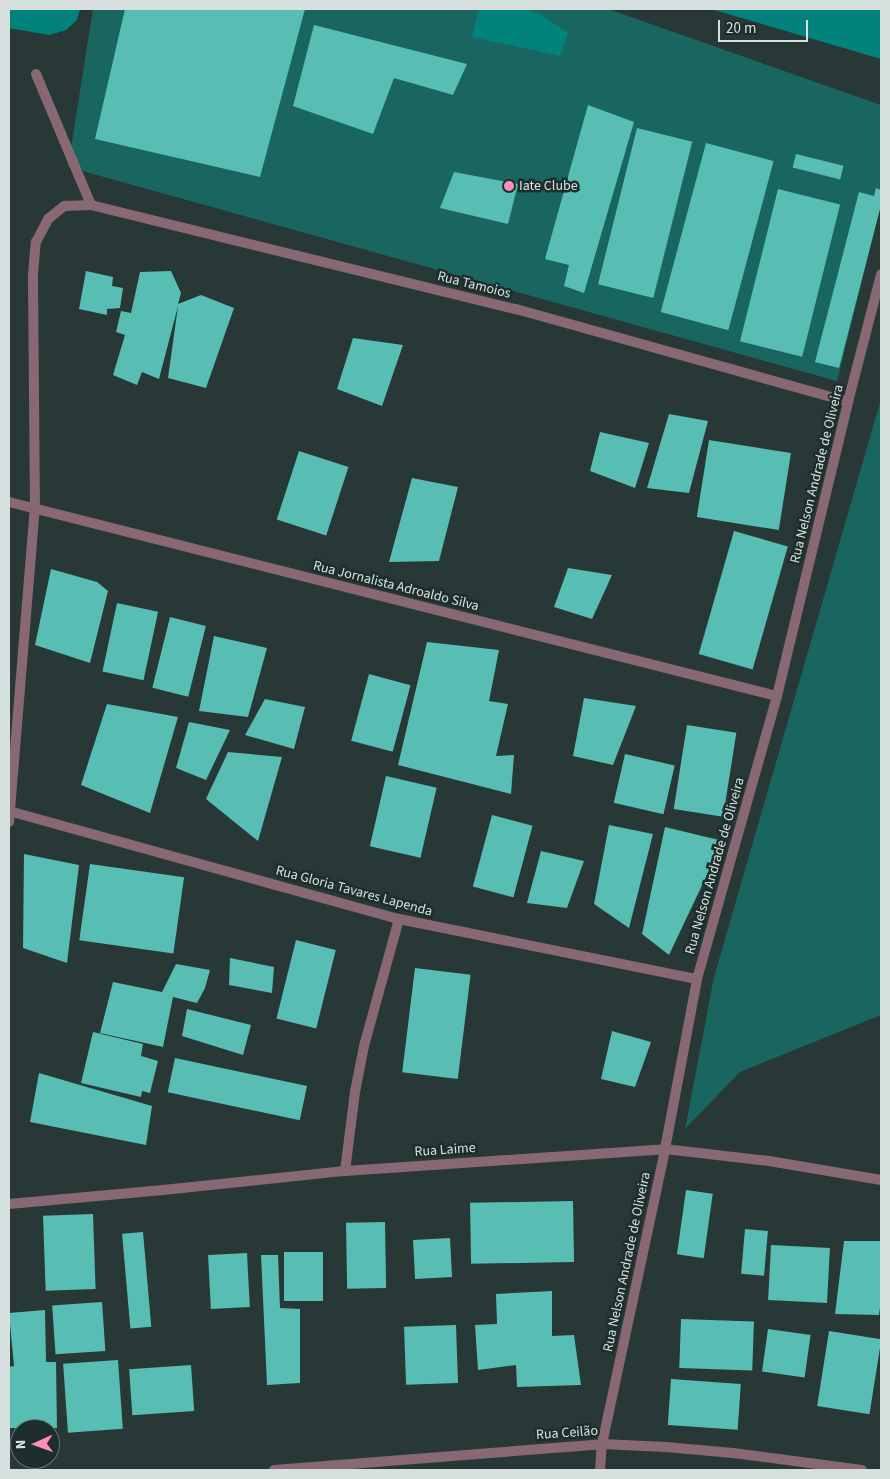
<!DOCTYPE html>
<html>
<head>
<meta charset="utf-8">
<style>
  body { margin:0 }
  #map { position:relative; width:890px; height:1479px; overflow:hidden; background:#273836; font-family:"Source Sans 3",sans-serif }
  div>[style] { position:absolute }
  [style*='--x'] { left:calc(var(--x)*1px); top:calc(var(--y)*1px); width:calc(var(--w)*1px); rotate:calc(var(--a)*1deg) }
  .green>* { inset:0; background:#196660 }
  .water>* { inset:0; background:#01827a }
  .building>* { inset:0; background:#58bdb3; transform-origin:0 0 }
  .service>* { height:10px; margin:-5px; padding:0 5px; transform-origin:5px; border-radius:5px; background:#876873 }
  .minor>* { height:10px; margin:-5px; padding:0 5px; transform-origin:5px; border-radius:5px; background:#876873 }
  .dots>* { width:14px; height:14px; translate:-50% -50%; box-sizing:border-box; border:2px solid #1d2e2c; border-radius:50% }
  span { translate:-50% -50%; white-space:nowrap; text-align:center; line-height:1.15; -webkit-text-stroke:5px #1d2e2c; paint-order:stroke }
  .poi-label { font-size:14px; color:#d6e0df }
  .left { translate:0 -50%; text-align:left }
  .street-label { font-size:14px; color:#d6e0df }
  .frame { position:absolute; inset:0; border:10px solid #d6e0df; pointer-events:none }
  .north { position:absolute; left:10px; top:1419px; width:50px; height:50px; box-sizing:border-box; background:#1d2e2c; border:1px solid #677574; border-radius:50%; rotate:268deg; font-size:14px; font-weight:700; line-height:20px; text-align:center; color:#d6e0df }
  .north::after { content:''; display:block; margin:auto; width:18px; height:22px; background:#ff8ebb; clip-path:polygon(50% 0,100% 100%,50% 72%,0 100%) }
  .scale { position:absolute; left:718px; top:20px; width:90px; height:22px; box-sizing:border-box; border:2px solid #d6e0df; border-top:0; padding-left:6px; font-size:15px; line-height:18px; white-space:nowrap; color:#d6e0df; -webkit-text-stroke:4px #1d2e2c; paint-order:stroke }
</style>
</head>
<body>
<div id="map">
  <div class="green">
    <div style="clip-path:polygon(93px 9px,608px 9px,881px 105px,881px 205px,837px 381px,68px 167px)"></div>
    <div style="clip-path:polygon(881px 399px,881px 1015px,740px 1072px,685px 1129px,714px 977px)"></div>
  </div>
  <div class="water">
    <div style="clip-path:polygon(9px 9px,80px 9px,77px 20px,66px 30px,49px 35px,9px 28px)"></div>
    <div style="clip-path:polygon(479px 9px,527px 9px,540px 14px,568px 33px,560px 56px,472px 37px)"></div>
    <div style="clip-path:polygon(711px 9px,881px 9px,881px 59px)"></div>
  </div>
  <div class="building">
    <div style="clip-path:polygon(125px 9px,305px 9px,260px 177px,95px 139px)"></div>
    <div style="clip-path:polygon(314px 25px,467px 64px,453px 95px,394px 78px,373px 134px,293px 106px)"></div>
    <div style="clip-path:polygon(588px 105px,634px 122px,584px 293px,564px 286px,569px 265px,545px 259px)"></div>
    <div style="left:637px;top:128px;width:57px;height:161px;rotate:14deg"></div>
    <div style="left:706px;top:143px;width:70px;height:175px;rotate:15deg"></div>
    <div style="left:796px;top:154px;width:49px;height:14px;rotate:14deg"></div>
    <div style="clip-path:polygon(454px 172px,518px 184px,508px 224px,440px 208px)"></div>
    <div style="clip-path:polygon(876px 188px,881px 190px,881px 205px,839px 368px,815px 362px,859px 192px,874px 196px)"></div>
    <div style="left:778px;top:189px;width:64px;height:157px;rotate:14deg"></div>
    <div style="clip-path:polygon(86px 271px,113px 277px,112px 286px,123px 288px,120px 308px,107px 309px,107px 315px,79px 309px)"></div>
    <div style="clip-path:polygon(171px 271px,181px 293px,178px 304px,201px 295px,234px 308px,206px 388px,168px 378px,178px 306px,159px 379px,142px 372px,137px 385px,113px 375px,125px 335px,116px 332px,121px 311px,131px 313px,140px 272px)"></div>
    <div style="clip-path:polygon(353px 338px,403px 345px,382px 406px,337px 389px)"></div>
    <div style="clip-path:polygon(669px 414px,708px 421px,689px 493px,647px 488px)"></div>
    <div style="clip-path:polygon(600px 432px,649px 443px,635px 488px,590px 471px)"></div>
    <div style="left:709px;top:440px;width:83px;height:78px;rotate:9deg"></div>
    <div style="left:299px;top:451px;width:52px;height:72px;rotate:18deg"></div>
    <div style="clip-path:polygon(412px 478px,458px 487px,439px 561px,389px 562px)"></div>
    <div style="left:734px;top:531px;width:56px;height:128px;rotate:16deg"></div>
    <div style="clip-path:polygon(568px 568px,612px 575px,592px 619px,554px 607px)"></div>
    <div style="clip-path:polygon(51px 569px,97px 582px,108px 591px,90px 663px,35px 645px)"></div>
    <div style="left:117px;top:603px;width:42px;height:70px;rotate:12deg"></div>
    <div style="left:170px;top:617px;width:37px;height:73px;rotate:14deg"></div>
    <div style="clip-path:polygon(214px 636px,267px 648px,248px 717px,199px 711px)"></div>
    <div style="clip-path:polygon(427px 642px,499px 650px,489px 701px,508px 704px,496px 756px,514px 755px,511px 794px,398px 765px)"></div>
    <div style="left:369px;top:674px;width:43px;height:69px;rotate:15deg"></div>
    <div style="clip-path:polygon(584px 698px,636px 706px,613px 765px,573px 756px)"></div>
    <div style="clip-path:polygon(265px 699px,305px 707px,294px 749px,245px 735px)"></div>
    <div style="clip-path:polygon(107px 704px,178px 717px,150px 813px,81px 785px)"></div>
    <div style="clip-path:polygon(189px 722px,230px 730px,206px 780px,176px 768px)"></div>
    <div style="left:687px;top:725px;width:50px;height:85px;rotate:9deg"></div>
    <div style="clip-path:polygon(228px 752px,282px 757px,258px 841px,206px 799px)"></div>
    <div style="left:625px;top:754px;width:51px;height:50px;rotate:13deg"></div>
    <div style="left:386px;top:776px;width:52px;height:72px;rotate:13deg"></div>
    <div style="left:492px;top:815px;width:42px;height:74px;rotate:15deg"></div>
    <div style="clip-path:polygon(609px 825px,653px 834px,629px 928px,594px 904px)"></div>
    <div style="clip-path:polygon(665px 827px,723px 841px,669px 955px,642px 934px)"></div>
    <div style="clip-path:polygon(541px 851px,584px 861px,567px 908px,527px 903px)"></div>
    <div style="clip-path:polygon(24px 854px,79px 865px,67px 963px,23px 948px)"></div>
    <div style="left:90px;top:864px;width:95px;height:77px;rotate:8deg"></div>
    <div style="left:296px;top:940px;width:41px;height:81px;rotate:14deg"></div>
    <div style="clip-path:polygon(230px 958px,274px 967px,272px 993px,229px 985px)"></div>
    <div style="clip-path:polygon(176px 964px,210px 970px,205px 988px,197px 1003px,173px 997px,163px 1047px,100px 1033px,113px 982px,162px 992px)"></div>
    <div style="left:415px;top:968px;width:56px;height:105px;rotate:7deg"></div>
    <div style="clip-path:polygon(187px 1009px,251px 1025px,243px 1055px,182px 1036px)"></div>
    <div style="clip-path:polygon(612px 1031px,651px 1042px,635px 1087px,601px 1079px)"></div>
    <div style="clip-path:polygon(93px 1032px,143px 1044px,141px 1056px,158px 1061px,150px 1093px,142px 1091px,141px 1097px,81px 1083px)"></div>
    <div style="left:175px;top:1058px;width:135px;height:35px;rotate:12deg"></div>
    <div style="clip-path:polygon(39px 1073px,152px 1106px,146px 1145px,30px 1122px)"></div>
    <div style="left:686px;top:1190px;width:27px;height:65px;rotate:8deg"></div>
    <div style="left:573px;top:1201px;width:61px;height:103px;rotate:89deg"></div>
    <div style="left:93px;top:1214px;width:75px;height:50px;rotate:88deg"></div>
    <div style="left:385px;top:1222px;width:66px;height:39px;rotate:89deg"></div>
    <div style="left:745px;top:1229px;width:23px;height:45px;rotate:5deg"></div>
    <div style="left:143px;top:1232px;width:95px;height:21px;rotate:85deg"></div>
    <div style="left:450px;top:1238px;width:39px;height:37px;rotate:87deg"></div>
    <div style="clip-path:polygon(844px 1241px,881px 1241px,881px 1300px,879px 1315px,835px 1314px)"></div>
    <div style="left:771px;top:1245px;width:59px;height:55px;rotate:3deg"></div>
    <div style="left:284px;top:1252px;width:39px;height:49px"></div>
    <div style="left:247px;top:1253px;width:54px;height:39px;rotate:87deg"></div>
    <div style="clip-path:polygon(261px 1255px,278px 1255px,280px 1308px,300px 1309px,300px 1383px,267px 1385px)"></div>
    <div style="clip-path:polygon(552px 1291px,552px 1336px,574px 1335px,581px 1385px,517px 1387px,516px 1365px,478px 1370px,475px 1325px,497px 1324px,496px 1294px)"></div>
    <div style="left:102px;top:1302px;width:49px;height:50px;rotate:86deg"></div>
    <div style="clip-path:polygon(45px 1310px,46px 1362px,56px 1362px,57px 1428px,9px 1428px,9px 1367px,14px 1366px,9px 1313px)"></div>
    <div style="left:681px;top:1319px;width:73px;height:49px;rotate:2deg"></div>
    <div style="left:456px;top:1325px;width:58px;height:52px;rotate:88deg"></div>
    <div style="left:768px;top:1329px;width:43px;height:43px;rotate:8deg"></div>
    <div style="left:829px;top:1331px;width:53px;height:76px;rotate:9deg"></div>
    <div style="left:118px;top:1360px;width:69px;height:55px;rotate:86deg"></div>
    <div style="left:191px;top:1365px;width:46px;height:62px;rotate:86deg"></div>
    <div style="left:671px;top:1379px;width:70px;height:46px;rotate:4deg"></div>
  </div>
  <div class="service">
    <div style="--x:36;--y:74;--w:142;--a:67.2"></div>
  </div>
  <div class="minor">
    <div style="--x:9;--y:502;--w:792;--a:14.18"></div>
    <div style="--x:9;--y:811;--w:405;--a:15.5"></div>
    <div style="--x:399;--y:919;--w:304;--a:11.4"></div>
    <div style="--x:9;--y:822;--w:314;--a:-85.3"></div>
    <div style="--x:35;--y:509;--w:235;--a:-90.5"></div>
    <div style="--x:33;--y:274;--w:32;--a:-85"></div>
    <div style="--x:36;--y:242;--w:26;--a:-62"></div>
    <div style="--x:48;--y:219;--w:21;--a:-39"></div>
    <div style="--x:64;--y:206;--w:27;--a:-2"></div>
    <div style="--x:91;--y:205;--w:438;--a:13.8"></div>
    <div style="--x:516;--y:309;--w:345;--a:15.6"></div>
    <div style="--x:345;--y:1171;--w:80;--a:-82.8"></div>
    <div style="--x:355;--y:1092;--w:47;--a:-78.9"></div>
    <div style="--x:364;--y:1046;--w:132;--a:-74.6"></div>
    <div style="--x:9;--y:1204;--w:155;--a:-5.2"></div>
    <div style="--x:163;--y:1190;--w:183;--a:-6"></div>
    <div style="--x:345;--y:1171;--w:321;--a:-3.9"></div>
    <div style="--x:665;--y:1149;--w:105;--a:6.6"></div>
    <div style="--x:769;--y:1161;--w:114;--a:9.6"></div>
    <div style="--x:274;--y:1470;--w:329;--a:-4.5"></div>
    <div style="--x:602;--y:1444;--w:64;--a:2.7"></div>
    <div style="--x:666;--y:1447;--w:67;--a:5.1"></div>
    <div style="--x:733;--y:1453;--w:130;--a:7.5"></div>
    <div style="--x:600;--y:1470;--w:26;--a:-86"></div>
    <div style="--x:602;--y:1444;--w:302;--a:-77.9"></div>
    <div style="--x:665;--y:1149;--w:173;--a:-79.3"></div>
    <div style="--x:697;--y:979;--w:294;--a:-74.2"></div>
    <div style="--x:777;--y:696;--w:302;--a:-76.4"></div>
    <div style="--x:848;--y:402;--w:132;--a:-75.5"></div>
  </div>
  <div class="dots">
    <div style="left:509px;top:186px;background:#ff8ebb"></div>
  </div>
  <div class="poi-label">
    <span class="left" style="left:519px;top:186px">Iate Clube</span>
  </div>
  <div class="street-label">
    <span style="left:474px;top:285px;rotate:14deg">Rua Tamoios</span>
    <span style="left:817px;top:474px;rotate:-76deg">Rua Nelson Andrade de Oliveira</span>
    <span style="left:396px;top:586px;rotate:14deg">Rua Jornalista Adroaldo Silva</span>
    <span style="left:715px;top:866px;rotate:-74deg">Rua Nelson Andrade de Oliveira</span>
    <span style="left:354px;top:891px;rotate:15deg">Rua Gloria Tavares Lapenda</span>
    <span style="left:445px;top:1150px;rotate:-4deg">Rua Laime</span>
    <span style="left:627px;top:1262px;rotate:-78deg">Rua Nelson Andrade de Oliveira</span>
    <span style="left:567px;top:1433px;rotate:-4deg">Rua Ceilão</span>
  </div>
  <div class="frame"></div>
  <div class="north">N</div>
  <div class="scale">20 m</div>
</div>
</body>
</html>
